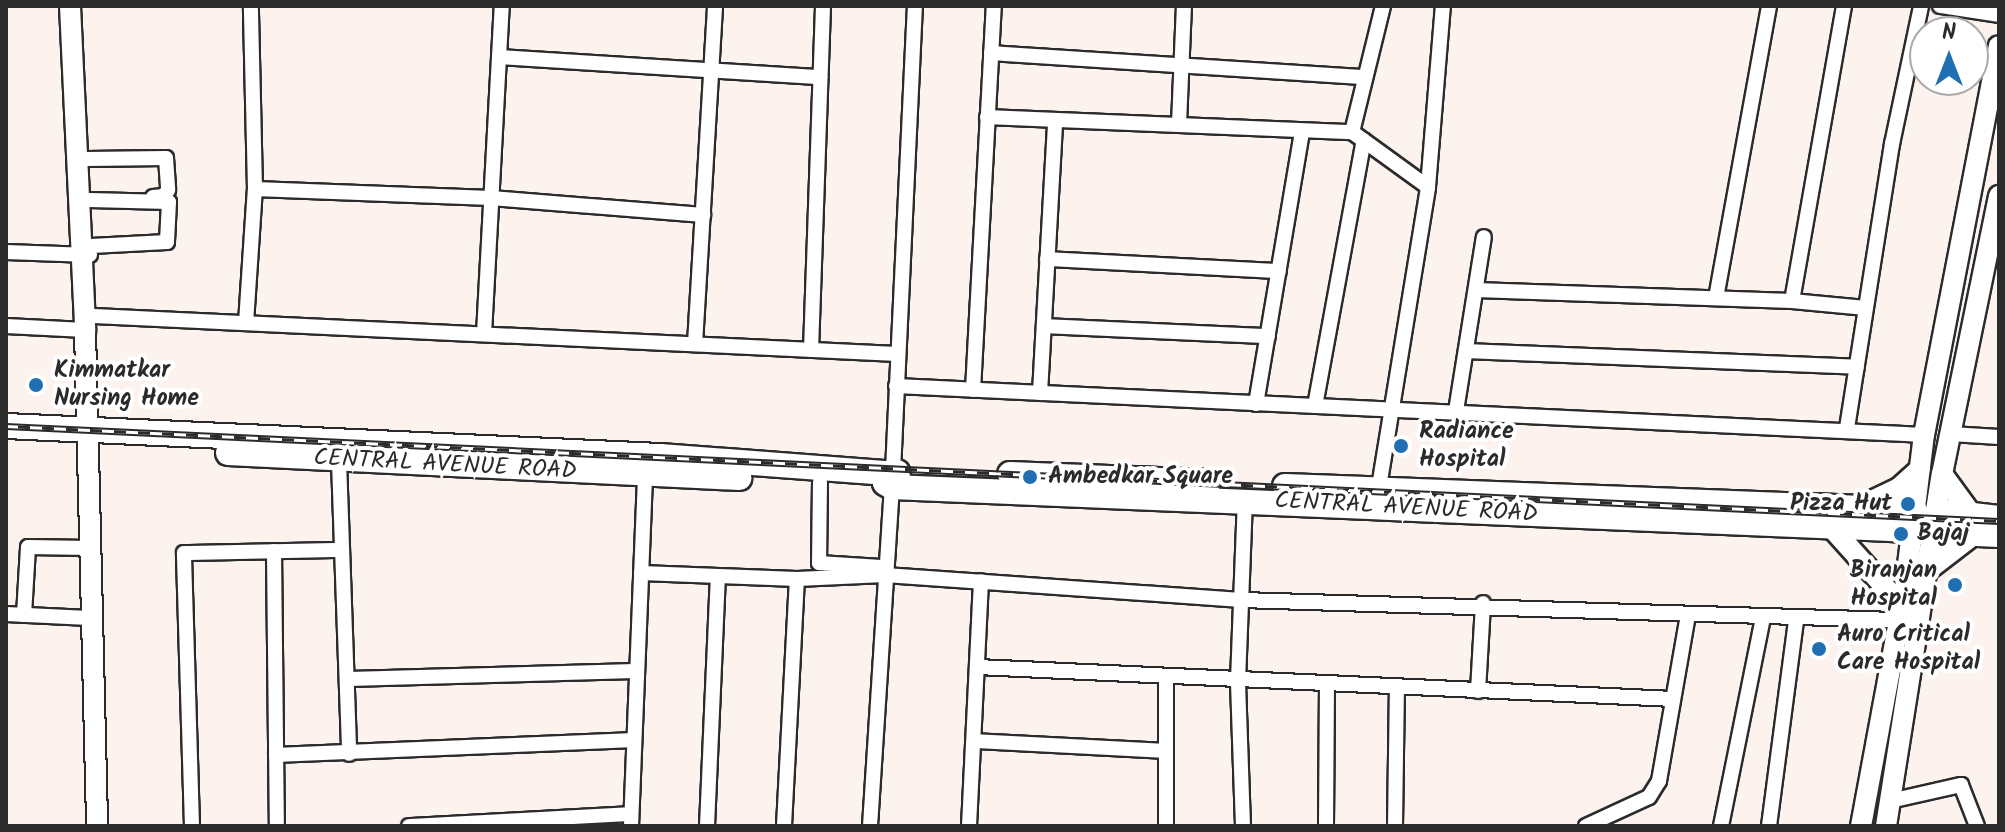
<!DOCTYPE html>
<html>
<head>
<meta charset="utf-8">
<style>
  body { margin:0 }
  #map { position:relative; width:2005px; height:832px; overflow:hidden; background:#fdf3ee; font-family:Kalam,sans-serif }
  div>[style] { position:absolute }
  [style*='--x'] { left:calc(var(--x)*1px); top:calc(var(--y)*1px); width:calc(var(--w)*1px); rotate:calc(var(--a)*1deg) }
  .roads { filter:drop-shadow(2px 0 #2b2b2b) drop-shadow(-2px 0 #2b2b2b) drop-shadow(0 2px #2b2b2b) drop-shadow(0 -2px #2b2b2b) }
  .street>* { height:14px; margin:-7px; padding:0 7px; transform-origin:7px; border-radius:7px; background:#fff }
  .secondary>* { height:20px; margin:-10px; padding:0 10px; transform-origin:10px; border-radius:10px; background:#fff }
  .primary>* { height:24px; margin:-12px; padding:0 12px; transform-origin:12px; border-radius:12px; background:#fff }
  .rail>* { height:7px; margin-top:-3.5px; transform-origin:0; background:repeating-linear-gradient(90deg,#fff 0 12px,#2b2b2b 0 24px); box-sizing:border-box; border-block:2px solid #2b2b2b }
  .dots>* { width:22px; height:22px; translate:-50% -50%; box-sizing:border-box; border:4px solid #fff; border-radius:50% }
  span { translate:-50% -50%; white-space:nowrap; text-align:center; line-height:1.15; -webkit-text-stroke:8px #fff; paint-order:stroke }
  .poi-label { font-size:24px; color:#2b2b2b; font-weight:700 }
  .left { translate:0 -50%; text-align:left }
  .right { translate:-100% -50%; text-align:right }
  .street-label { font-size:24px; color:#2b2b2b }
  .frame { position:absolute; inset:0; border:8px solid #2b2b2b; pointer-events:none }
  .north { position:absolute; left:1909px; top:16px; width:80px; height:80px; box-sizing:border-box; background:#fff; border:2px solid #aaa; border-radius:50%; rotate:0deg; font-size:22px; font-weight:700; line-height:32px; text-align:center; color:#2b2b2b }
  .north::after { content:''; display:block; margin:auto; width:28px; height:36px; background:#1f6fb2; clip-path:polygon(50% 0,100% 100%,50% 72%,0 100%) }
</style>
</head>
<body>
<div id="map">
  <div class="roads">
    <div class="street">
      <div style="--x:1383;--y:6;--w:130;--a:103.8"></div>
      <div style="--x:1352;--y:132;--w:94;--a:35.9"></div>
      <div style="--x:1940;--y:6;--w:60;--a:8.7"></div>
      <div style="--x:991;--y:53;--w:375;--a:3.7"></div>
      <div style="--x:499;--y:57;--w:322;--a:3.6"></div>
      <div style="--x:987;--y:117;--w:365;--a:2.4"></div>
      <div style="--x:1179;--y:124;--w:118;--a:-87.6"></div>
      <div style="--x:87;--y:159;--w:79;--a:-0.7"></div>
      <div style="--x:166;--y:158;--w:32;--a:86"></div>
      <div style="--x:168;--y:190;--w:7;--a:124"></div>
      <div style="--x:164;--y:196;--w:11;--a:175"></div>
      <div style="--x:255;--y:189;--w:236;--a:2.2"></div>
      <div style="--x:491;--y:198;--w:213;--a:4.6"></div>
      <div style="--x:89;--y:200;--w:80;--a:1.4"></div>
      <div style="--x:169;--y:202;--w:40;--a:92.9"></div>
      <div style="--x:167;--y:242;--w:76;--a:177"></div>
      <div style="--x:6;--y:252;--w:84;--a:2"></div>
      <div style="--x:1047;--y:259;--w:232;--a:3"></div>
      <div style="--x:1476;--y:290;--w:316;--a:2"></div>
      <div style="--x:1792;--y:301;--w:74;--a:5.4"></div>
      <div style="--x:1716;--y:298;--w:297;--a:-79.7"></div>
      <div style="--x:1792;--y:301;--w:300;--a:-80"></div>
      <div style="--x:94;--y:316;--w:804;--a:2.71"></div>
      <div style="--x:246;--y:323;--w:134;--a:-86.2"></div>
      <div style="--x:255;--y:189;--w:183;--a:-91.3"></div>
      <div style="--x:6;--y:326;--w:79;--a:2.9"></div>
      <div style="--x:1044;--y:326;--w:224;--a:2.6"></div>
      <div style="--x:484;--y:334;--w:328;--a:-86.9"></div>
      <div style="--x:695;--y:344;--w:339;--a:-86.6"></div>
      <div style="--x:811;--y:350;--w:344;--a:-88"></div>
      <div style="--x:1466;--y:351;--w:391;--a:2.3"></div>
      <div style="--x:896;--y:386;--w:1029;--a:2.73"></div>
      <div style="--x:973;--y:390;--w:385;--a:-86.9"></div>
      <div style="--x:1040;--y:393;--w:271;--a:-86.8"></div>
      <div style="--x:1256;--y:404;--w:277;--a:-80.4"></div>
      <div style="--x:1315;--y:406;--w:270;--a:-79.6"></div>
      <div style="--x:1456;--y:411;--w:176;--a:-80.9"></div>
      <div style="--x:1847;--y:428;--w:288;--a:-81"></div>
      <div style="--x:1892;--y:144;--w:141;--a:-78.1"></div>
      <div style="--x:1951;--y:434;--w:48;--a:3.6"></div>
      <div style="--x:339;--y:461;--w:293;--a:88"></div>
      <div style="--x:893;--y:471;--w:466;--a:-87.3"></div>
      <div style="--x:820;--y:482;--w:81;--a:90.7"></div>
      <div style="--x:819;--y:563;--w:62;--a:3.7"></div>
      <div style="--x:1379;--y:487;--w:304;--a:-80.7"></div>
      <div style="--x:1428;--y:187;--w:182;--a:-85.3"></div>
      <div style="--x:274;--y:551;--w:275;--a:89.4"></div>
      <div style="--x:641;--y:573;--w:156;--a:2.2"></div>
      <div style="--x:797;--y:579;--w:88;--a:-2.6"></div>
      <div style="--x:885;--y:575;--w:357;--a:4"></div>
      <div style="--x:1241;--y:600;--w:656;--a:1.75"></div>
      <div style="--x:6;--y:614;--w:83;--a:2.8"></div>
      <div style="--x:24;--y:615;--w:68;--a:-86.6"></div>
      <div style="--x:28;--y:547;--w:62;--a:0.9"></div>
      <div style="--x:977;--y:667;--w:697;--a:2.63"></div>
      <div style="--x:347;--y:679;--w:290;--a:-1.6"></div>
      <div style="--x:1478;--y:691;--w:88;--a:-86.7"></div>
      <div style="--x:974;--y:741;--w:191;--a:3"></div>
      <div style="--x:276;--y:755;--w:358;--a:-2.4"></div>
      <div style="--x:1890;--y:801;--w:73;--a:-12.7"></div>
      <div style="--x:1961;--y:785;--w:44;--a:68.7"></div>
      <div style="--x:192;--y:826;--w:273;--a:-91.7"></div>
      <div style="--x:184;--y:553;--w:156;--a:-1.1"></div>
      <div style="--x:409;--y:826;--w:222;--a:-3.1"></div>
      <div style="--x:631;--y:826;--w:352;--a:-87.7"></div>
      <div style="--x:707;--y:826;--w:250;--a:-87.5"></div>
      <div style="--x:784;--y:826;--w:247;--a:-87"></div>
      <div style="--x:870;--y:826;--w:340;--a:-86.3"></div>
      <div style="--x:969;--y:826;--w:245;--a:-87.2"></div>
      <div style="--x:1166;--y:826;--w:147;--a:-90"></div>
      <div style="--x:1243;--y:826;--w:145;--a:-92"></div>
      <div style="--x:1238;--y:681;--w:181;--a:-87.8"></div>
      <div style="--x:1326;--y:826;--w:142;--a:-89.6"></div>
      <div style="--x:1395;--y:826;--w:139;--a:-89.2"></div>
      <div style="--x:1586;--y:826;--w:69;--a:-24.7"></div>
      <div style="--x:1649;--y:797;--w:19;--a:-58"></div>
      <div style="--x:1659;--y:781;--w:169;--a:-80.1"></div>
      <div style="--x:1721;--y:826;--w:212;--a:-78.6"></div>
      <div style="--x:1769;--y:826;--w:208;--a:-82.5"></div>
    </div>
    <div class="secondary">
      <div style="--x:70;--y:6;--w:324;--a:87.3"></div>
      <div style="--x:85;--y:330;--w:496;--a:88.6"></div>
      <div style="--x:1942;--y:474;--w:51;--a:53.8"></div>
      <div style="--x:1857;--y:508;--w:47;--a:-25.5"></div>
      <div style="--x:1899;--y:488;--w:28;--a:-42"></div>
      <div style="--x:1831;--y:527;--w:105;--a:48.1"></div>
      <div style="--x:1929;--y:569;--w:59;--a:-37.5"></div>
      <div style="--x:1861;--y:826;--w:241;--a:-79.5"></div>
      <div style="--x:1905;--y:589;--w:155;--a:-83"></div>
      <div style="--x:1924;--y:435;--w:396;--a:-79.1"></div>
      <div style="--x:1886;--y:826;--w:356;--a:-81"></div>
      <div style="--x:1942;--y:474;--w:284;--a:-78.4"></div>
    </div>
    <div class="primary">
      <div style="--x:6;--y:426;--w:655;--a:2.63"></div>
      <div style="--x:660;--y:456;--w:228;--a:4.3"></div>
      <div style="--x:228;--y:453;--w:512;--a:2.8"></div>
      <div style="--x:1010;--y:474;--w:199;--a:2.3"></div>
      <div style="--x:899;--y:484;--w:12;--a:-99"></div>
      <div style="--x:897;--y:472;--w:10;--a:174"></div>
      <div style="--x:887;--y:473;--w:10;--a:101"></div>
      <div style="--x:885;--y:483;--w:8;--a:30"></div>
      <div style="--x:892;--y:487;--w:1021;--a:2.41"></div>
      <div style="--x:1285;--y:486;--w:630;--a:2.18"></div>
      <div style="--x:1938;--y:511;--w:61;--a:6.5"></div>
      <div style="--x:1934;--y:532;--w:65;--a:2.6"></div>
    </div>
  </div>
  <div class="rail">
    <div style="--x:6;--y:426;--w:1995;--a:2.73"></div>
  </div>
  <div class="dots">
    <div style="left:36px;top:385px;background:#1f6fb2"></div>
    <div style="left:1401px;top:446px;background:#1f6fb2"></div>
    <div style="left:1030px;top:477px;background:#1f6fb2"></div>
    <div style="left:1908px;top:504px;background:#1f6fb2"></div>
    <div style="left:1901px;top:534px;background:#1f6fb2"></div>
    <div style="left:1955px;top:585px;background:#1f6fb2"></div>
    <div style="left:1819px;top:649px;background:#1f6fb2"></div>
  </div>
  <div class="poi-label">
    <span class="left" style="left:54px;top:385px">Kimmatkar<br>Nursing Home</span>
    <span class="left" style="left:1419px;top:446px">Radiance<br>Hospital</span>
    <span class="left" style="left:1048px;top:477px">Ambedkar Square</span>
    <span class="right" style="left:1892px;top:504px">Pizza Hut</span>
    <span class="left" style="left:1917px;top:534px">Bajaj</span>
    <span class="right" style="left:1937px;top:585px">Biranjan<br>Hospital</span>
    <span class="left" style="left:1837px;top:649px">Auro Critical<br>Care Hospital</span>
  </div>
  <div class="street-label">
    <span style="left:445px;top:465px;rotate:3deg">CENTRAL AVENUE ROAD</span>
    <span style="left:1406px;top:508px;rotate:3deg">CENTRAL AVENUE ROAD</span>
  </div>
  <div class="frame"></div>
  <div class="north">N</div>
</div>
</body>
</html>
